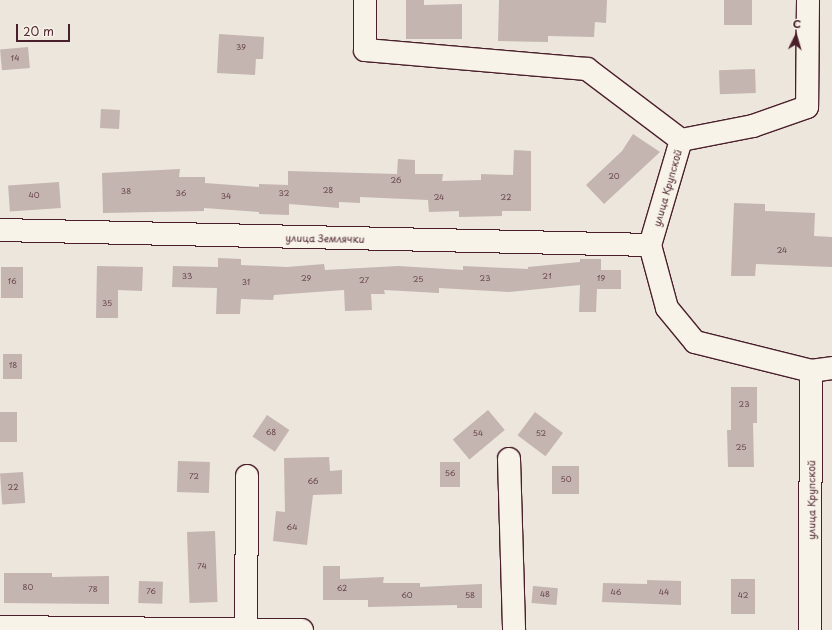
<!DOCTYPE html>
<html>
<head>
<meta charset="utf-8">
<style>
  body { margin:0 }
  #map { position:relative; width:832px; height:630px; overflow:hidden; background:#ece6dd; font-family:"Playpen Sans",sans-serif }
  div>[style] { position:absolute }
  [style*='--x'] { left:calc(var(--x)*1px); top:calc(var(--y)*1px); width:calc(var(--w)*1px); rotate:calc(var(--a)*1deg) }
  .building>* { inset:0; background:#c4b5b0; transform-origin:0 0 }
  .roads { filter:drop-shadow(1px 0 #4a1f2b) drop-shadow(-1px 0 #4a1f2b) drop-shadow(0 1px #4a1f2b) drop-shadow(0 -1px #4a1f2b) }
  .minor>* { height:22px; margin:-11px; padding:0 11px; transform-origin:11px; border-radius:11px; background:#f7f3e8 }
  span { translate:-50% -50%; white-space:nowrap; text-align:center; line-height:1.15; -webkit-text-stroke:3px #f7f3e8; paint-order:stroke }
  .number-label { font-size:8px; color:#68444c }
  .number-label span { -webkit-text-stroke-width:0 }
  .street-label { font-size:10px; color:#4a1f2b }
  .north { position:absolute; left:776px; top:16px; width:40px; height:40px; -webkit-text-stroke:3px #f7f3e8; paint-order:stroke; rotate:5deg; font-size:11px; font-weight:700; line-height:16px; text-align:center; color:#4a1f2b }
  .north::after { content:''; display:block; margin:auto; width:14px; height:18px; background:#4a1f2b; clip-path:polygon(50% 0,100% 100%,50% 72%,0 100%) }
  .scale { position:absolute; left:16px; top:24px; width:54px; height:18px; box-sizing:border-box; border:2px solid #4a1f2b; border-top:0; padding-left:5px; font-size:12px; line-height:14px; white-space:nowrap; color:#4a1f2b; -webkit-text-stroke:3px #f7f3e8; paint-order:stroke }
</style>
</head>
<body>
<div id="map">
  <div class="building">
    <div style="clip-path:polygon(406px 0,424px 0,424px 5px,462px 4px,462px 39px,406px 39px)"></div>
    <div style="clip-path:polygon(499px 0,607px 0,606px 23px,595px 22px,594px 37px,548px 36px,548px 42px,498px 41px)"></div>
    <div style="left:724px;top:0;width:28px;height:25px"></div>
    <div style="clip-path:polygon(219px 34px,264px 37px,263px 59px,256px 59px,255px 75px,217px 73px)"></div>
    <div style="left:28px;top:47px;width:21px;height:28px;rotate:85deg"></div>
    <div style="left:755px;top:69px;width:24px;height:36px;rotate:88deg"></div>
    <div style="left:101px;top:109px;width:19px;height:19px;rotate:3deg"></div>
    <div style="clip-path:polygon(633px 134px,660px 152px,604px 204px,586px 185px,622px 151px)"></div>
    <div style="clip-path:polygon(514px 150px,531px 151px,531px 211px,502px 211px,502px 216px,459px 217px,459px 211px,429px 212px,428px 200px,360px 197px,360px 203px,339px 202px,339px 208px,289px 204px,289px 215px,259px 214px,259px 212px,204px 208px,204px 211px,103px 213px,102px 173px,180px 169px,179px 177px,205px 177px,205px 183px,259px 187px,259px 184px,288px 185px,288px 171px,397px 174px,398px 159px,415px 160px,415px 174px,443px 174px,442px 181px,481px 180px,481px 174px,513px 175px)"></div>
    <div style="left:59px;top:182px;width:26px;height:51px;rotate:86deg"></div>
    <div style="clip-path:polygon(734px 203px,765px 204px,765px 211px,815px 213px,814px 236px,832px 237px,832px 267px,756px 264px,755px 276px,731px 276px)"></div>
    <div style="clip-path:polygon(218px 258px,241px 259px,241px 265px,287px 267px,324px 264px,325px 270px,398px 266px,463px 270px,463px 266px,528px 269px,528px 267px,580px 262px,580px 259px,601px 259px,601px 270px,621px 270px,621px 289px,597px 289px,596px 312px,579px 312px,580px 285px,509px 292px,439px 288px,439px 293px,384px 290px,385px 294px,371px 294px,372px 310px,345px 311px,344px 290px,274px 295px,273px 300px,241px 299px,240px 314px,216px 314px,217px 288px,172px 287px,173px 266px,218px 267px)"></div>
    <div style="clip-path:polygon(97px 266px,143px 267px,142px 291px,118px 290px,118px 318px,96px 318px)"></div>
    <div style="left:1px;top:267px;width:22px;height:31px"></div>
    <div style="left:3px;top:354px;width:19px;height:25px"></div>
    <div style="clip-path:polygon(731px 387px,757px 387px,757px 423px,753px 423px,754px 467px,728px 467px,727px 430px,731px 430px)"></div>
    <div style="left:488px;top:410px;width:26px;height:46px;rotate:50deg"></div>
    <div style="left:0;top:412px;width:17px;height:30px"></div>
    <div style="left:535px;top:412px;width:35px;height:29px;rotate:37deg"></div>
    <div style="left:267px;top:415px;width:27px;height:26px;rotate:34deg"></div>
    <div style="clip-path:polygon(329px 457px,330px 471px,342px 470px,342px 494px,313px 495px,307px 545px,273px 541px,276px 511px,285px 512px,284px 458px)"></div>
    <div style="left:178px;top:461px;width:32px;height:31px;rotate:2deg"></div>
    <div style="left:440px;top:462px;width:20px;height:25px"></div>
    <div style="left:552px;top:466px;width:27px;height:28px"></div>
    <div style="left:23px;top:472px;width:31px;height:23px;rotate:86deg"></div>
    <div style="left:215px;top:531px;width:71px;height:28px;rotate:88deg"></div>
    <div style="clip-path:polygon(323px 566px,340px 566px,340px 579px,384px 577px,383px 583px,420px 583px,420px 587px,482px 584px,482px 608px,457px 608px,457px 605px,368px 607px,368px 600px,323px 600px)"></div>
    <div style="clip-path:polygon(4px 573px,52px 573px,52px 577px,109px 576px,109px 604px,4px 603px)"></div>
    <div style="left:731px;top:579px;width:24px;height:35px"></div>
    <div style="clip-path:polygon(647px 580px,681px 581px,681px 605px,602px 602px,603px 583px,647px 584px)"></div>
    <div style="left:139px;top:581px;width:24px;height:22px;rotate:2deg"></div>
    <div style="left:533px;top:586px;width:25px;height:17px;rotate:5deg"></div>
  </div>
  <div class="roads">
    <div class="minor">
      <div style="--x:365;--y:0;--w:50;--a:90"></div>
      <div style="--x:365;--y:50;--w:223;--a:4.9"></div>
      <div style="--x:587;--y:69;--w:118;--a:37.1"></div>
      <div style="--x:808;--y:0;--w:107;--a:90.5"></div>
      <div style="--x:807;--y:107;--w:57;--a:160.6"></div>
      <div style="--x:753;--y:126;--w:73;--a:169"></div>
      <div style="--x:681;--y:140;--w:109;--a:106.4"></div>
      <div style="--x:650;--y:245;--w:65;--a:74.9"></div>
      <div style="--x:667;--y:308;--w:44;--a:50.5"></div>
      <div style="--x:695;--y:342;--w:120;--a:14"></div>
      <div style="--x:811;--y:371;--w:21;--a:-8"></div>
      <div style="--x:0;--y:230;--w:650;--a:1.32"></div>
      <div style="--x:509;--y:459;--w:171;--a:88.3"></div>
      <div style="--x:0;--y:627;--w:302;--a:0.6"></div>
      <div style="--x:246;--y:630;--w:154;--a:-89.6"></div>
      <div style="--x:810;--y:630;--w:259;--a:-89.8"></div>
    </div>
  </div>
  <div class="number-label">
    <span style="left:241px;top:48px">39</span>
    <span style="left:15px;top:59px">14</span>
    <span style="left:614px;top:177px">20</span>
    <span style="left:396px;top:181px">26</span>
    <span style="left:328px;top:191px">28</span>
    <span style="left:126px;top:192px">38</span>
    <span style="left:181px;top:194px">36</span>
    <span style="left:284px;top:194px">32</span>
    <span style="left:34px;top:196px">40</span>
    <span style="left:226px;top:197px">34</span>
    <span style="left:439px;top:198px">24</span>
    <span style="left:506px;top:198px">22</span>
    <span style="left:782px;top:251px">24</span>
    <span style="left:187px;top:277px">33</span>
    <span style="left:547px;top:277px">21</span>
    <span style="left:306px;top:279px">29</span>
    <span style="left:485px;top:279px">23</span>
    <span style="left:601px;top:279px">19</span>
    <span style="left:418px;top:280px">25</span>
    <span style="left:364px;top:281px">27</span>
    <span style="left:12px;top:282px">16</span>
    <span style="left:246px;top:283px">31</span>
    <span style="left:107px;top:304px">35</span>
    <span style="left:13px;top:366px">18</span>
    <span style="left:744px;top:405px">23</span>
    <span style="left:271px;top:433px">68</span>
    <span style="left:478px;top:434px">54</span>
    <span style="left:541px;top:434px">52</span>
    <span style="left:741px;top:448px">25</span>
    <span style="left:450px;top:474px">56</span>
    <span style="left:194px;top:477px">72</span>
    <span style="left:566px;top:480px">50</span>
    <span style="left:313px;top:482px">66</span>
    <span style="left:13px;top:488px">22</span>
    <span style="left:292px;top:528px">64</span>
    <span style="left:202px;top:567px">74</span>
    <span style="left:28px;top:588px">80</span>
    <span style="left:342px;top:589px">62</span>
    <span style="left:93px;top:590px">78</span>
    <span style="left:151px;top:592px">76</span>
    <span style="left:616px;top:593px">46</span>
    <span style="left:664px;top:593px">44</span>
    <span style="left:545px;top:595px">48</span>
    <span style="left:407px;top:596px">60</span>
    <span style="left:470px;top:596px">58</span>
    <span style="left:743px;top:596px">42</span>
  </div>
  <div class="street-label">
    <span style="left:667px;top:188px;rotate:-74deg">улица Крупской</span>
    <span style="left:325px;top:238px;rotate:1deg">улица Землячки</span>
    <span style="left:811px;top:500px;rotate:-90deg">улица Крупской</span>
  </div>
  <div class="north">С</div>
  <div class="scale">20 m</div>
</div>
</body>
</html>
